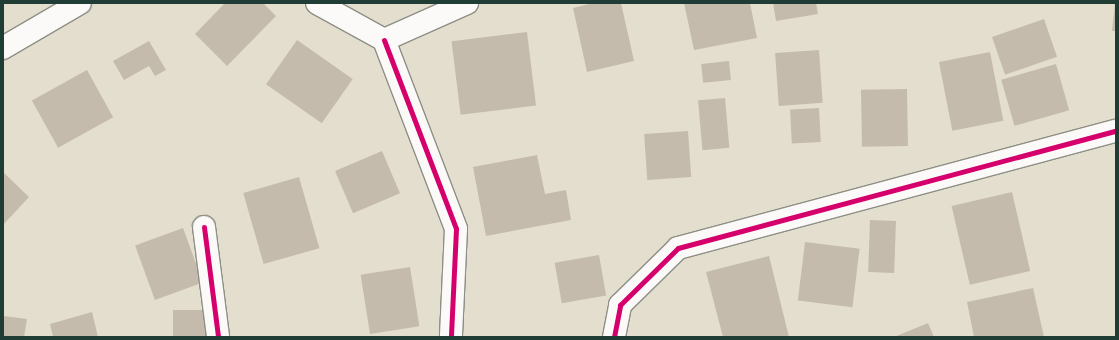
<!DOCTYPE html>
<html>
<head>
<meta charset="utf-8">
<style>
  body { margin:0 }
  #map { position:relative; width:1119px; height:340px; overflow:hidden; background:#e4dece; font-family:"Old Standard TT",serif }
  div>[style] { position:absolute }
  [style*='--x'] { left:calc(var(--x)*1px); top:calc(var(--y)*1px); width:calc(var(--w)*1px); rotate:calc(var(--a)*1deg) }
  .building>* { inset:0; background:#c5bbac; transform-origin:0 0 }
  .roads { filter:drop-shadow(1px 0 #8d8f85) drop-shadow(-1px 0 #8d8f85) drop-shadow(0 1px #8d8f85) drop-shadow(0 -1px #8d8f85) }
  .minor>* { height:22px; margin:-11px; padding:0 11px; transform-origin:11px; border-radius:11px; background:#fbfaf8 }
  .cycleway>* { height:5px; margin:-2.5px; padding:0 2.5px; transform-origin:2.5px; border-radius:2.5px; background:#d6006c }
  span { translate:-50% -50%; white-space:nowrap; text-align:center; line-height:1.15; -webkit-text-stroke:4px #f6f6f2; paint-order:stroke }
  .frame { position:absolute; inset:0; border:4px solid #1f3d34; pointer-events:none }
</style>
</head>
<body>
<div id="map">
  <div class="building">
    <div style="clip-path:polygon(225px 3px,263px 3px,276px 16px,227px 66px,195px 34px)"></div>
    <div style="clip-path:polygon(593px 3px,621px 3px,634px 61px,587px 72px,573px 8px)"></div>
    <div style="clip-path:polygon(684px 3px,750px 3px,757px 38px,694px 50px)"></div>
    <div style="clip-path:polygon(773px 3px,816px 3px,818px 14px,776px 21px)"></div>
    <div style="clip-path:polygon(1115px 3px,1116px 3px,1116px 31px,1112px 31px)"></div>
    <div style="left:1044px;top:19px;width:40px;height:55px;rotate:71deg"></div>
    <div style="left:527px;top:32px;width:74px;height:76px;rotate:83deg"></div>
    <div style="left:297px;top:40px;width:68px;height:54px;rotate:35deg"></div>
    <div style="clip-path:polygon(149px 41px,166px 70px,155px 76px,149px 66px,124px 80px,113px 61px)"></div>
    <div style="left:819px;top:50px;width:53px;height:44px;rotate:86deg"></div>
    <div style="left:990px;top:52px;width:70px;height:52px;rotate:79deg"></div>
    <div style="left:729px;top:61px;width:19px;height:28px;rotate:84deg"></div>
    <div style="left:1056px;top:64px;width:48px;height:57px;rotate:74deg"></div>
    <div style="left:87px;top:70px;width:54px;height:63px;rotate:61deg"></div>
    <div style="left:907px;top:89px;width:57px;height:46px;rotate:89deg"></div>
    <div style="left:725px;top:98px;width:50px;height:27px;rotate:85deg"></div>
    <div style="left:819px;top:108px;width:34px;height:29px;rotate:87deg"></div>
    <div style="left:688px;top:131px;width:46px;height:44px;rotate:86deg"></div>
    <div style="left:382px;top:151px;width:46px;height:51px;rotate:67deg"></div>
    <div style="clip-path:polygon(537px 155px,545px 194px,566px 190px,571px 220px,486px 236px,473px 167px)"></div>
    <div style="clip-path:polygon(3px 172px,29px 197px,3px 225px)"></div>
    <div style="left:299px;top:177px;width:74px;height:58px;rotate:74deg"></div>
    <div style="left:1012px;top:192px;width:81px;height:62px;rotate:77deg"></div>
    <div style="left:870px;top:220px;width:26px;height:52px;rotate:2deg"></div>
    <div style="left:183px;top:228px;width:58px;height:51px;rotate:70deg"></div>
    <div style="left:805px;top:242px;width:55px;height:59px;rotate:7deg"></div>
    <div style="left:599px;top:255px;width:41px;height:45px;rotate:80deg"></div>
    <div style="clip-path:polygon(769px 256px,789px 337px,723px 337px,706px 272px)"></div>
    <div style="left:410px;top:267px;width:60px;height:50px;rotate:81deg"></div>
    <div style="clip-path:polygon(1033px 288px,1044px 337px,974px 337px,967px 302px)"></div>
    <div style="left:173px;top:310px;width:33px;height:27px"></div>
    <div style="clip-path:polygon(92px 312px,98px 337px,53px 337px,50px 324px)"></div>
    <div style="clip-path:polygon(3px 316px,27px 319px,24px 337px,3px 337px)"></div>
    <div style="clip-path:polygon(928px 323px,934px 337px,894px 337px)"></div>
  </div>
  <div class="roads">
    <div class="minor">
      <div style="--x:317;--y:3;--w:77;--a:28.9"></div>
      <div style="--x:384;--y:40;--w:91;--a:-24"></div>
      <div style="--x:384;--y:40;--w:202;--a:69.1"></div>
      <div style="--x:456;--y:229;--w:108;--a:92.7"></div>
      <div style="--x:3;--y:48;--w:89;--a:-30.3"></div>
      <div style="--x:204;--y:227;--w:111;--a:82.7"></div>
      <div style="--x:614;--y:337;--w:33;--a:-79"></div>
      <div style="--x:620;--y:305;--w:81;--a:-44.5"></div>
      <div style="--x:678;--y:248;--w:453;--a:-15"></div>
    </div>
  </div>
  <div class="cycleway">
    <div style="--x:384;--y:40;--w:202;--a:69.1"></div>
    <div style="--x:456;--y:229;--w:108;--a:92.7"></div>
    <div style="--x:204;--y:227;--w:111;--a:82.7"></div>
    <div style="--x:614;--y:337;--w:33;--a:-79"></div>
    <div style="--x:620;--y:305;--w:81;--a:-44.5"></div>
    <div style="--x:678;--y:248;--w:453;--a:-15"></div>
  </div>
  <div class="frame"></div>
</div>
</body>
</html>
